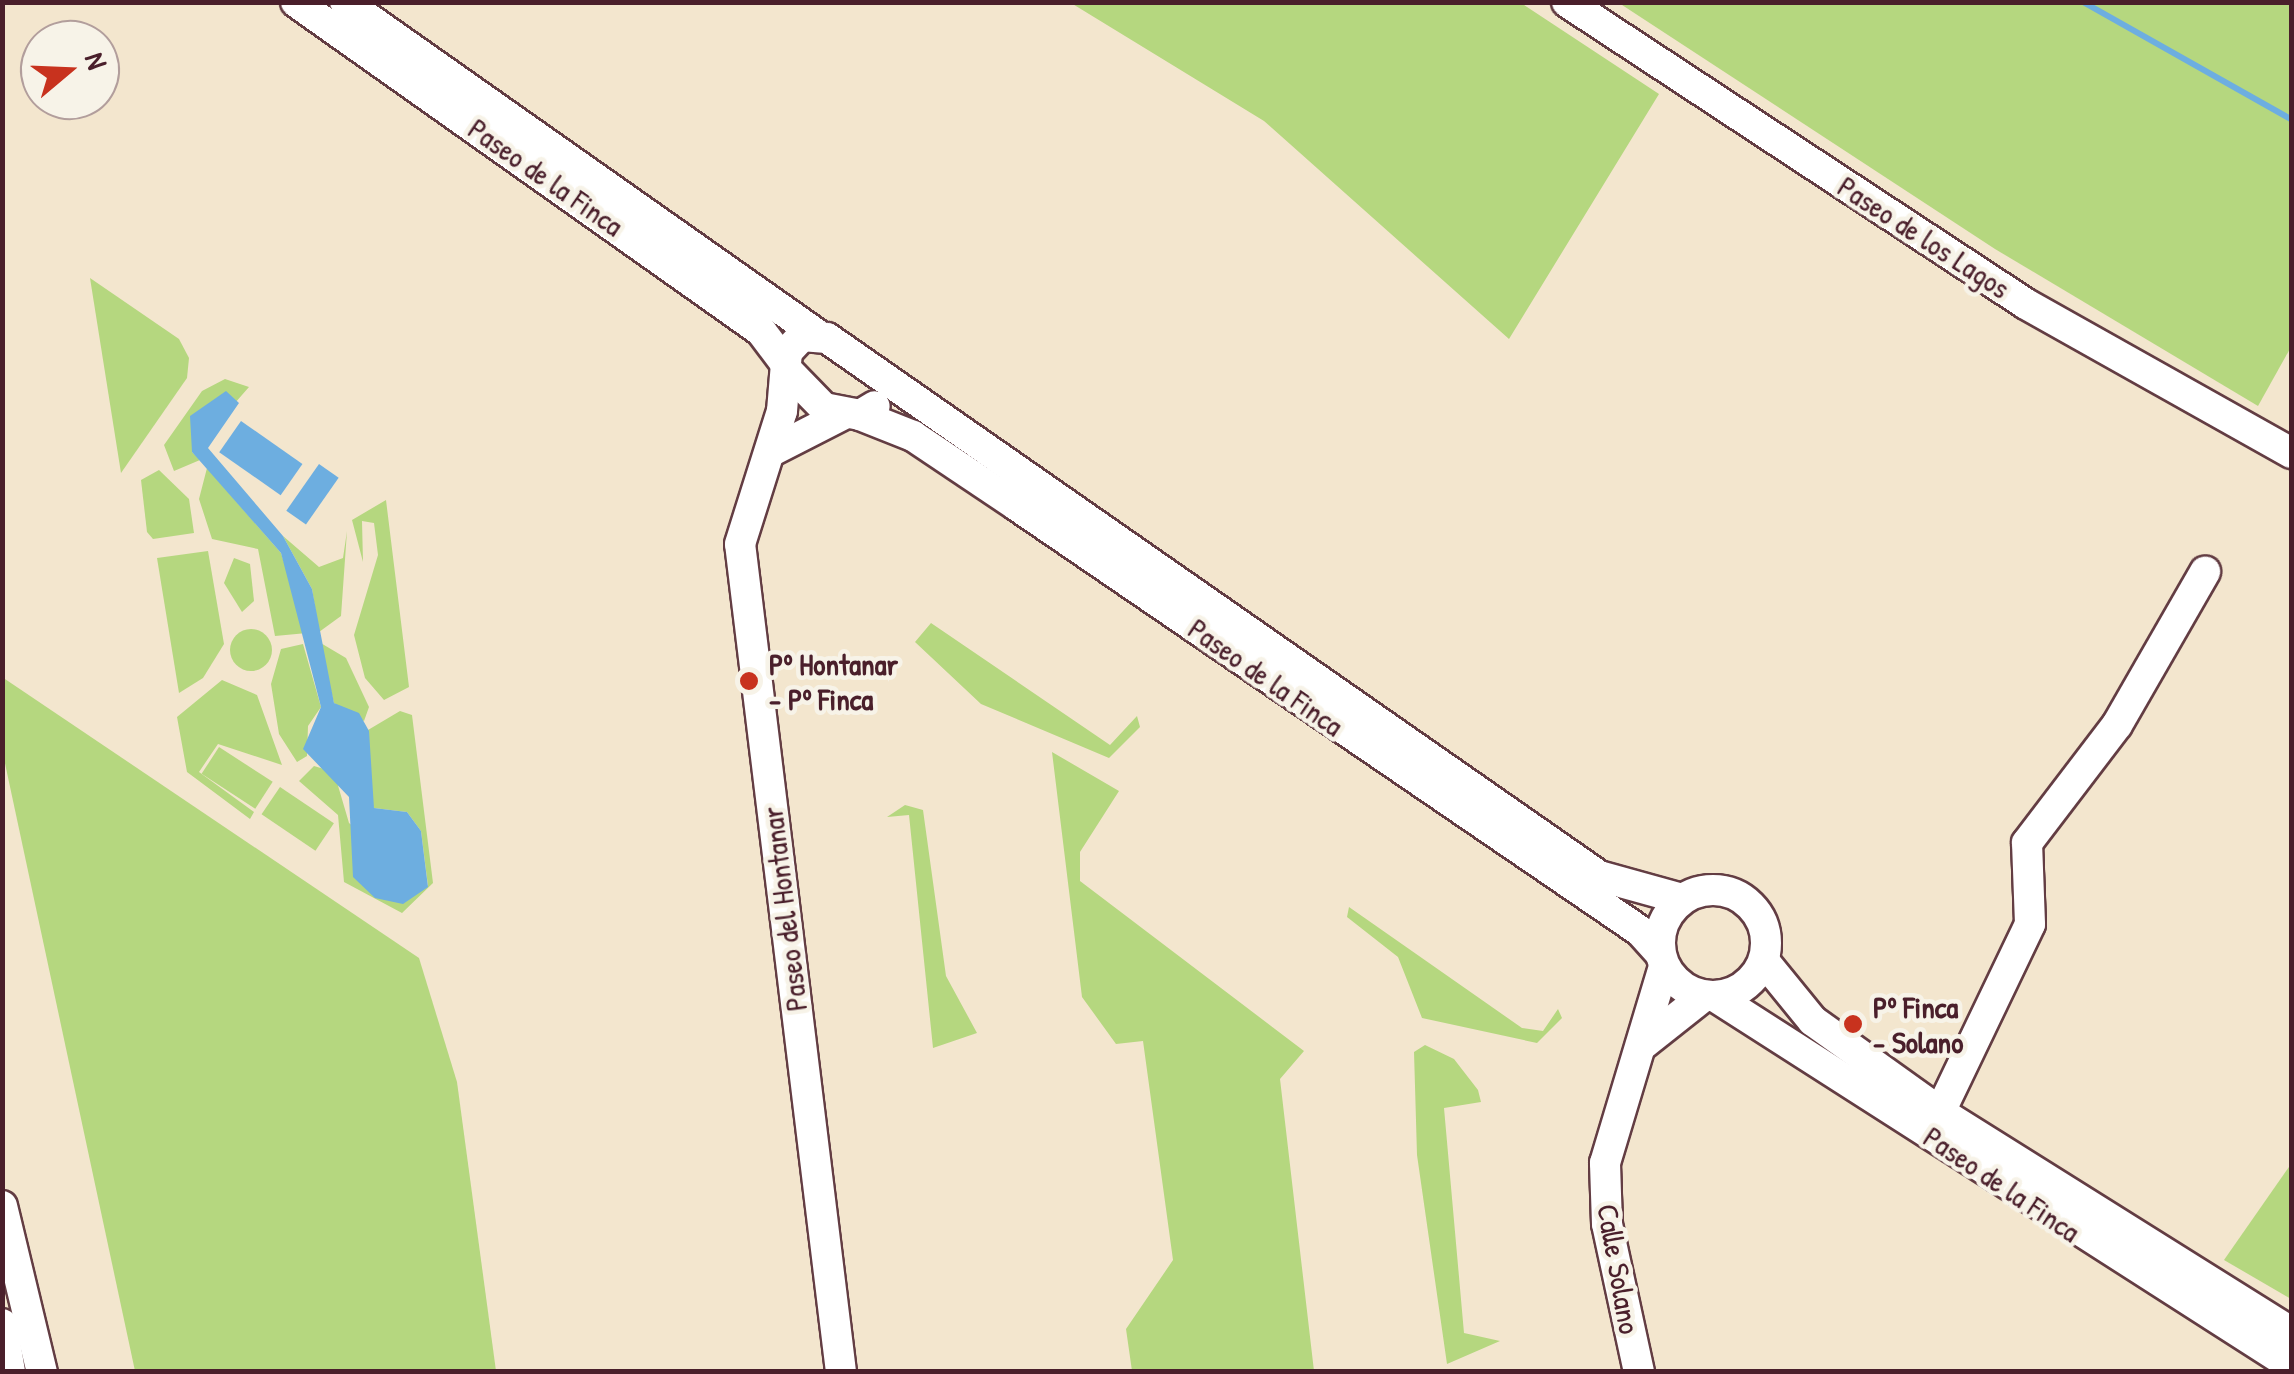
<!DOCTYPE html>
<html>
<head>
<meta charset="utf-8">
<style>
  body { margin:0 }
  #map { position:relative; width:2294px; height:1374px; overflow:hidden; background:#f3e6ce; font-family:"Patrick Hand",sans-serif }
  div>[style] { position:absolute }
  [style*='--x'] { left:calc(var(--x)*1px); top:calc(var(--y)*1px); width:calc(var(--w)*1px); rotate:calc(var(--a)*1deg) }
  .green>* { inset:0; background:#b5d77f; transform-origin:0 0 }
  .round { border-radius:50% }
  .water>* { inset:0; background:#6daee0; transform-origin:0 0 }
  .stream>* { height:6px; margin:-3px; padding:0 3px; transform-origin:3px; border-radius:3px; background:#6daee0 }
  .roads { filter:drop-shadow(2px 0 #633d43) drop-shadow(-2px 0 #633d43) drop-shadow(0 2px #633d43) drop-shadow(0 -2px #633d43) }
  .minor>* { height:30px; margin:-15px; padding:0 15px; transform-origin:15px; border-radius:15px; background:#fff }
  .minor>.ring { margin:-15px; padding:0; box-sizing:content-box; background:none; border:30px solid #fff; border-radius:50% }
  .dots>* { width:28px; height:28px; translate:-50% -50%; box-sizing:border-box; border:5px solid #f7f3e8; border-radius:50% }
  span { translate:-50% -50%; white-space:nowrap; text-align:center; line-height:1.15; -webkit-text-stroke:9px #f7f3e8; paint-order:stroke }
  .street-label { font-size:30px; color:#4a1f2b }
  .poi-label { font-size:30px; color:#4a1f2b; font-weight:700 }
  .left { translate:0 -50%; text-align:left }
  .frame { position:absolute; inset:0; border:5px solid #4a1f2b; pointer-events:none }
  .north { position:absolute; left:20px; top:20px; width:100px; height:100px; box-sizing:border-box; background:#f7f3e8; border:2px solid #b29e9c; border-radius:50%; rotate:71deg; font-size:28px; font-weight:700; line-height:40px; text-align:center; color:#4a1f2b }
  .north::after { content:''; display:block; margin:auto; width:35px; height:45px; background:#c8321e; clip-path:polygon(50% 0,100% 100%,50% 72%,0 100%) }
</style>
</head>
<body>
<div id="map">
  <div class="green">
    <div style="clip-path:polygon(1071px 3px,1521px 3px,1659px 94px,1509px 339px,1264px 121px)"></div>
    <div style="clip-path:polygon(1619px 3px,2291px 3px,2291px 347px,2258px 406px,1995px 249px)"></div>
    <div style="clip-path:polygon(90px 278px,179px 339px,189px 358px,187px 378px,121px 473px)"></div>
    <div style="clip-path:polygon(225px 379px,249px 387px,192px 452px,200px 460px,174px 471px,164px 445px,202px 391px)"></div>
    <div style="clip-path:polygon(207px 468px,281px 553px,307px 633px,275px 636px,258px 549px,212px 539px,199px 499px)"></div>
    <div style="clip-path:polygon(159px 470px,189px 499px,194px 533px,153px 539px,147px 532px,141px 480px)"></div>
    <div style="clip-path:polygon(386px 500px,409px 687px,384px 700px,365px 678px,354px 635px,378px 555px,374px 523px,362px 521px,363px 562px,352px 520px)"></div>
    <div style="clip-path:polygon(347px 531px,341px 616px,319px 632px,312px 589px,283px 536px,319px 567px,343px 558px)"></div>
    <div style="clip-path:polygon(208px 551px,224px 644px,203px 678px,179px 693px,157px 558px)"></div>
    <div style="clip-path:polygon(234px 558px,250px 564px,254px 601px,242px 612px,224px 583px)"></div>
    <div style="clip-path:polygon(931px 623px,1110px 745px,1137px 716px,1140px 727px,1109px 758px,981px 704px,915px 642px)"></div>
    <div class="round" style="left:230px;top:629px;width:42px;height:42px"></div>
    <div style="clip-path:polygon(319px 642px,346px 658px,369px 707px,364px 721px,334px 703px)"></div>
    <div style="clip-path:polygon(303px 644px,321px 707px,308px 726px,307px 756px,297px 762px,279px 734px,271px 684px,281px 649px)"></div>
    <div style="clip-path:polygon(2px 677px,419px 958px,457px 1082px,496px 1371px,135px 1371px,3px 754px)"></div>
    <div style="clip-path:polygon(222px 680px,257px 695px,282px 765px,218px 744px,199px 772px,254px 812px,250px 819px,187px 772px,177px 717px)"></div>
    <div style="clip-path:polygon(400px 711px,412px 715px,433px 883px,402px 913px,344px 882px,338px 815px,299px 781px,314px 766px,334px 772px,349px 823px,428px 886px,421px 831px,407px 812px,374px 808px,367px 793px,368px 730px)"></div>
    <div style="left:219px;top:747px;width:64px;height:32px;rotate:33deg"></div>
    <div style="clip-path:polygon(1052px 752px,1119px 791px,1080px 852px,1080px 881px,1304px 1051px,1280px 1079px,1314px 1371px,1132px 1371px,1126px 1329px,1173px 1260px,1143px 1041px,1116px 1044px,1082px 997px)"></div>
    <div style="left:280px;top:787px;width:65px;height:33px;rotate:34deg"></div>
    <div style="clip-path:polygon(905px 805px,923px 810px,946px 976px,977px 1033px,933px 1048px,909px 815px,887px 817px)"></div>
    <div style="clip-path:polygon(1349px 907px,1522px 1028px,1543px 1031px,1558px 1009px,1562px 1018px,1537px 1043px,1422px 1018px,1398px 957px,1347px 917px)"></div>
    <div style="clip-path:polygon(1425px 1045px,1454px 1059px,1478px 1090px,1481px 1102px,1444px 1108px,1464px 1333px,1500px 1341px,1447px 1364px,1417px 1155px,1414px 1052px)"></div>
    <div style="clip-path:polygon(2291px 1164px,2291px 1299px,2224px 1260px)"></div>
  </div>
  <div class="water">
    <div style="clip-path:polygon(226px 391px,239px 403px,208px 448px,283px 536px,312px 589px,334px 703px,359px 713px,369px 731px,374px 808px,407px 812px,421px 831px,428px 887px,403px 904px,375px 898px,353px 877px,349px 797px,303px 749px,321px 707px,281px 553px,192px 452px,190px 416px)"></div>
    <div style="left:241px;top:421px;width:75px;height:38px;rotate:35deg"></div>
    <div style="left:319px;top:464px;width:24px;height:57px;rotate:35deg"></div>
  </div>
  <div class="stream">
    <div style="--x:2083;--y:2;--w:240;--a:29.4"></div>
  </div>
  <div class="roads">
    <div class="minor">
      <div style="--x:296;--y:2;--w:570;--a:35.28"></div>
      <div style="--x:761;--y:331;--w:39;--a:53"></div>
      <div style="--x:345;--y:2;--w:575;--a:35.16"></div>
      <div style="--x:1567;--y:2;--w:549;--a:33.34"></div>
      <div style="--x:2026;--y:304;--w:305;--a:29.3"></div>
      <div style="--x:786;--y:369;--w:54;--a:45.7"></div>
      <div style="--x:824;--y:408;--w:37;--a:11"></div>
      <div style="--x:860;--y:415;--w:17;--a:-31"></div>
      <div style="--x:860;--y:415;--w:57;--a:21.6"></div>
      <div style="--x:913;--y:436;--w:124;--a:33.8"></div>
      <div style="--x:1016;--y:505;--w:756;--a:34.32"></div>
      <div style="--x:1640;--y:931;--w:31;--a:48"></div>
      <div style="--x:770;--y:452;--w:83;--a:-27.2"></div>
      <div class="ring" style="left:1660px;top:890px;width:76px;height:76px"></div>
      <div style="--x:1764;--y:961;--w:77;--a:50.8"></div>
      <div style="--x:1813;--y:1021;--w:156;--a:35.6"></div>
      <div style="--x:1940;--y:1112;--w:416;--a:32.1"></div>
      <div style="--x:1716;--y:997;--w:684;--a:32.64"></div>
      <div style="--x:1641;--y:1046;--w:80;--a:-38.4"></div>
      <div style="--x:1940;--y:1112;--w:208;--a:-64.4"></div>
      <div style="--x:2030;--y:924;--w:81;--a:-92.1"></div>
      <div style="--x:2027;--y:843;--w:148;--a:-52.7"></div>
      <div style="--x:2117;--y:725;--w:177;--a:-60.1"></div>
      <div style="--x:2;--y:1206;--w:171;--a:76.5"></div>
      <div style="--x:2;--y:1324;--w:49;--a:80.5"></div>
      <div style="--x:841;--y:1372;--w:834;--a:-96.95"></div>
      <div style="--x:740;--y:544;--w:139;--a:-72.5"></div>
      <div style="--x:782;--y:411;--w:59;--a:-85.2"></div>
      <div style="--x:787;--y:352;--w:22;--a:-47"></div>
      <div style="--x:802;--y:336;--w:25;--a:5"></div>
      <div style="--x:827;--y:338;--w:941;--a:34.87"></div>
      <div style="--x:1599;--y:876;--w:86;--a:15.5"></div>
      <div style="--x:1639;--y:1372;--w:151;--a:-102.2"></div>
      <div style="--x:1607;--y:1224;--w:61;--a:-91.9"></div>
      <div style="--x:1605;--y:1163;--w:206;--a:-73.3"></div>
    </div>
  </div>
  <div class="dots">
    <div style="left:749px;top:681px;background:#c8321e"></div>
    <div style="left:1853px;top:1024px;background:#c8321e"></div>
  </div>
  <div class="street-label">
    <span style="left:546px;top:177px;rotate:35deg">Paseo de la Finca</span>
    <span style="left:1924px;top:237px;rotate:33deg">Paseo de los Lagos</span>
    <span style="left:1266px;top:677px;rotate:35deg">Paseo de la Finca</span>
    <span style="left:784px;top:909px;rotate:-97deg">Paseo del Hontanar</span>
    <span style="left:2002px;top:1184px;rotate:34deg">Paseo de la Finca</span>
    <span style="left:1619px;top:1269px;rotate:80deg">Calle Solano</span>
  </div>
  <div class="poi-label">
    <span class="left" style="left:769px;top:681px">Pº Hontanar<br>- Pº Finca</span>
    <span class="left" style="left:1873px;top:1024px">Pº Finca<br>- Solano</span>
  </div>
  <div class="frame"></div>
  <div class="north">N</div>
</div>
</body>
</html>
